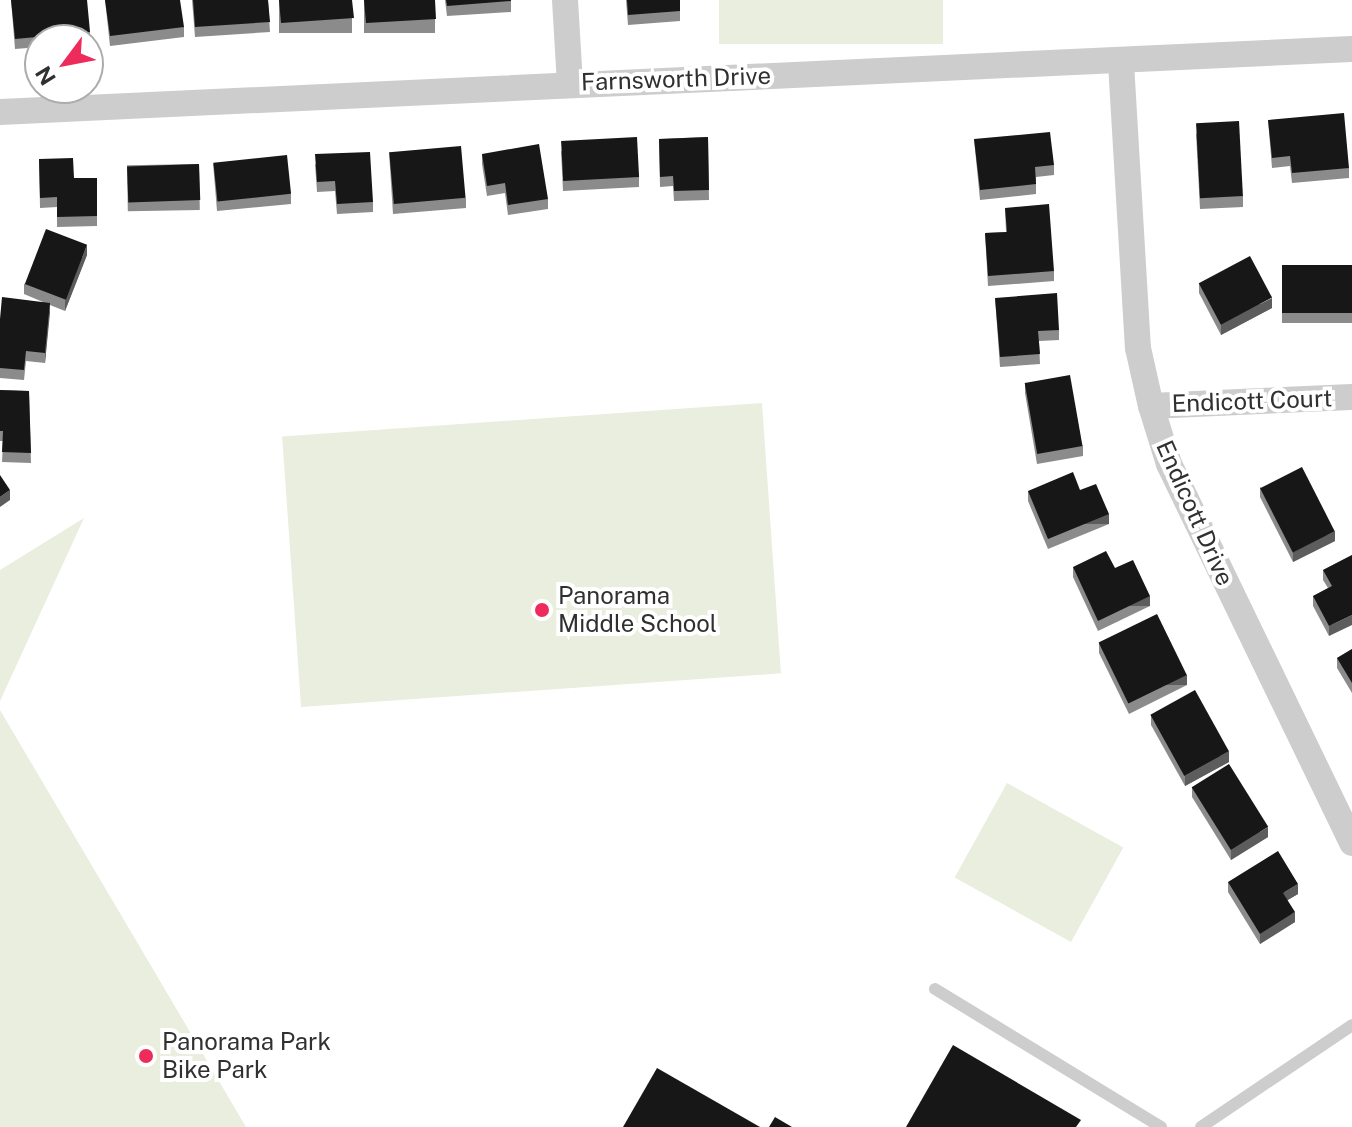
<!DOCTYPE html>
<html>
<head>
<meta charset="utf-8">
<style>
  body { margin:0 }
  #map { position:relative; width:1352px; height:1127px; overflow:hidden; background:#fff; font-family:"Public Sans",sans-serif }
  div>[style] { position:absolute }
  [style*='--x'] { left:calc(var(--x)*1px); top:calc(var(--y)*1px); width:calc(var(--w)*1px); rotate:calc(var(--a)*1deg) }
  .green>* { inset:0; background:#e9eede; transform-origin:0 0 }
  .service>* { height:12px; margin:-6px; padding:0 6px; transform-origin:6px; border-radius:6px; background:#cdcdcd }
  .minor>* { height:26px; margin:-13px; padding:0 13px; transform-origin:13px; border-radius:13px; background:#cdcdcd }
  .wall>* { inset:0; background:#8b8b8b; transform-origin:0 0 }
  .shaded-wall>* { inset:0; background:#5d5d5d; transform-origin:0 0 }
  .building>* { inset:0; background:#171717; transform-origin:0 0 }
  .dots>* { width:22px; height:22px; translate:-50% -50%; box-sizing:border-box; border:4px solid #fff; border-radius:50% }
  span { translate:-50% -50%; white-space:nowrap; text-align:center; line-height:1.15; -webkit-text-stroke:8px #fff; paint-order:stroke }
  .street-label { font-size:24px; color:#303030 }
  .poi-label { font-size:24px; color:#303030 }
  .left { translate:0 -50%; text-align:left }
  .north { position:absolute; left:24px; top:24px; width:80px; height:80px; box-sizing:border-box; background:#fff; border:2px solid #acacac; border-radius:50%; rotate:238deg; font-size:22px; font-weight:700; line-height:32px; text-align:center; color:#303030 }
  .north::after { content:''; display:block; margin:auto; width:28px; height:36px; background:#ee2c5b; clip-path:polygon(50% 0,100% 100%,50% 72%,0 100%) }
</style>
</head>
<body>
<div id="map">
  <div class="green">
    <div style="left:719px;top:0;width:224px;height:44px"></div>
    <div style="left:762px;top:403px;width:271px;height:481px;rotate:86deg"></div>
    <div style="clip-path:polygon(84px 518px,0 701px,0 570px)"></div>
    <div style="clip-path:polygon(0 710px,160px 981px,246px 1127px,0 1127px)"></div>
    <div style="left:1007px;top:783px;width:133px;height:108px;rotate:29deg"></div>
  </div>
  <div class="service">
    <div style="--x:935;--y:989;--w:265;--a:31.4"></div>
    <div style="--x:1201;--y:1127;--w:182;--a:-34"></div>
  </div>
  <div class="minor">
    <div style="--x:565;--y:0;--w:83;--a:86.6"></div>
    <div style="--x:1121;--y:63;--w:286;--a:86.6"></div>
    <div style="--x:1138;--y:348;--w:59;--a:77.4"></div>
    <div style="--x:1151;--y:406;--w:61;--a:72.8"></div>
    <div style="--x:1169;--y:464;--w:421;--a:64.2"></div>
    <div style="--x:0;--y:112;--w:1353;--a:-2.67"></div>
    <div style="--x:1151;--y:406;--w:201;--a:-2.6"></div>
  </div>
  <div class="wall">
    <div style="clip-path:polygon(11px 0,90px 32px,90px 42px,88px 42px,88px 40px,40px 40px,40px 47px,15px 49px)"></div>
    <div style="clip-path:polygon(105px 0,184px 27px,184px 37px,110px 46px)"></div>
    <div style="clip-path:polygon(192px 0,268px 0,270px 32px,195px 37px)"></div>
    <div style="left:279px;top:0;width:73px;height:33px"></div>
    <div style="left:364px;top:0;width:71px;height:33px"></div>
    <div style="clip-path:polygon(445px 0,511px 0,511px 12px,447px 16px)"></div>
    <div style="clip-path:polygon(626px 0,680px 0,680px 21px,628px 25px)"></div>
    <div style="clip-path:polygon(1268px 120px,1349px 168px,1349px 178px,1292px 183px,1290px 166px,1272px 168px)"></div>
    <div style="clip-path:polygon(1196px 133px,1243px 196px,1243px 207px,1200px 209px)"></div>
    <div style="clip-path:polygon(708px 137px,709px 200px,674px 201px,673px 186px,660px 187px,659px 139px)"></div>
    <div style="clip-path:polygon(974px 139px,1054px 165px,1054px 175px,1036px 177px,1036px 194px,980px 200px)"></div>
    <div style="clip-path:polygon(561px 151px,639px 177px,639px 187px,563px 191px)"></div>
    <div style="clip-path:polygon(389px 152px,466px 198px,466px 208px,393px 214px)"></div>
    <div style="clip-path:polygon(482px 154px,548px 199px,548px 209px,508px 215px,505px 193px,487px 196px,482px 164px)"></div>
    <div style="clip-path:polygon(39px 159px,74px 178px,97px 178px,97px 226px,57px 227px,57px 207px,40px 208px)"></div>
    <div style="clip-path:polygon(213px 163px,291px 194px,291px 204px,217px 211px)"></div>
    <div style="left:199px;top:164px;width:46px;height:72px;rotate:89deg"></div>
    <div style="clip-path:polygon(315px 164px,373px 202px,373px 212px,337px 214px,335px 191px,317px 192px)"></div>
    <div style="clip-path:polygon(1005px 208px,1054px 271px,1054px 281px,988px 286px,985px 233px,1006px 232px)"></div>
    <div style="clip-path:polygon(87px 255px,65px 311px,50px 305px,45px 363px,26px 361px,24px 380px,0 378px,0 319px,43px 302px,24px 294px,24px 284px)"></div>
    <div style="left:1352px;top:265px;width:58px;height:70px;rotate:90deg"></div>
    <div style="clip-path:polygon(1199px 283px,1272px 308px,1221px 335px,1199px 293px)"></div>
    <div style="clip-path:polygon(995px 298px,1059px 330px,1059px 340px,1039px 341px,1040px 364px,1000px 367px)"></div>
    <div style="clip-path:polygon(1025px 383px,1083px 446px,1083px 456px,1037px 464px,1025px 393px)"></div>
    <div style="clip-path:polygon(0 390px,29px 391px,31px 463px,2px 462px,3px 441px,0 441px)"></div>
    <div style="clip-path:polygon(1260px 487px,1335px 541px,1293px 562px,1260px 497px)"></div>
    <div style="clip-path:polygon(1080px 490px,1109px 524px,1048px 549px,1028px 501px,1028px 491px)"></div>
    <div style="clip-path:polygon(1352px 555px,1329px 636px,1313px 606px,1313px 596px,1328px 588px,1323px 580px,1323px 570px)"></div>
    <div style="clip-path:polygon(1073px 567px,1115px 568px,1150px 606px,1098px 631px,1073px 577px)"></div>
    <div style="clip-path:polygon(1099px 643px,1187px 685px,1129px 714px,1099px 653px)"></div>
    <div style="clip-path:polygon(1352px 649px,1352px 693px,1337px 668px,1337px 658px)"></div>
    <div style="clip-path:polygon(1151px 715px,1229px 762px,1185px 786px,1151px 725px)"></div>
    <div style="clip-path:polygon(1192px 787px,1268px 837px,1231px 860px,1192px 797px)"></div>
    <div style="clip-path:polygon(1228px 882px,1298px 894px,1287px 900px,1295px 922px,1260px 944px,1228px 892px)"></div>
  </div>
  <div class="shaded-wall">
    <div style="clip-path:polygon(87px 245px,87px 255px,65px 311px,65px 301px)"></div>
    <div style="clip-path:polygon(1272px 298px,1272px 308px,1221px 335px,1221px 324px)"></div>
    <div style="clip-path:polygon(50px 303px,50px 313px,45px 363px,45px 353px)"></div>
    <div style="clip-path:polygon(10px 490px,10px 500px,0 507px,0 497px)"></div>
    <div style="left:1109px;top:514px;width:10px;height:66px;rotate:90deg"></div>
    <div style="clip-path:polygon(1335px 531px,1335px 541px,1293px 562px,1293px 552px)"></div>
    <div style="left:1150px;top:596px;width:10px;height:58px;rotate:90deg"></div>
    <div style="clip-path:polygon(1352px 615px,1352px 625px,1329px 636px,1329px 626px)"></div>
    <div style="left:1187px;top:675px;width:10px;height:65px;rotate:90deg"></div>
    <div style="clip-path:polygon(1229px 751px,1229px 762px,1185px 786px,1185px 776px)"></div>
    <div style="clip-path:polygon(1268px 827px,1268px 837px,1231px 860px,1231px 850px)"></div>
    <div style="clip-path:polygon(1298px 884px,1298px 894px,1283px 903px,1283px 893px)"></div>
    <div style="clip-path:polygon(1295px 912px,1295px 922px,1260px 944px,1260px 934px)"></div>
  </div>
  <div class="building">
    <div style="clip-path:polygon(11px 0,87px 0,90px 32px,15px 39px)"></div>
    <div style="clip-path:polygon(105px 0,180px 0,184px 27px,110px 36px)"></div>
    <div style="clip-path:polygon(193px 0,268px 0,270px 22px,195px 27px)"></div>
    <div style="clip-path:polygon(279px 0,352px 0,354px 18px,281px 23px)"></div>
    <div style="clip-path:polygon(364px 0,435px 0,436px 19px,366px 23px)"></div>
    <div style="clip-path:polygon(446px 0,511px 0,511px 1px,447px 6px)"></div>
    <div style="clip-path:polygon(627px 0,680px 0,680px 11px,628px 15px)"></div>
    <div style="clip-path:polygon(1344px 113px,1349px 168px,1292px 173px,1290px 156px,1272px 158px,1268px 120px)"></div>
    <div style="left:1239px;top:121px;width:75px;height:43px;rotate:87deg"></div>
    <div style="clip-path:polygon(1050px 132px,1054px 165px,1035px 167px,1036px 184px,980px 190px,974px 139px)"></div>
    <div style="left:637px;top:137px;width:40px;height:76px;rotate:87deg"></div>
    <div style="clip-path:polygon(708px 137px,709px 190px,674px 191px,673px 176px,660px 177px,659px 139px)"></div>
    <div style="clip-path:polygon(539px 144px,548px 199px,508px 205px,505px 183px,487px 186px,482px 154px)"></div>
    <div style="left:461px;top:146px;width:52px;height:72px;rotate:85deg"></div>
    <div style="clip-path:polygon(370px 152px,373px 202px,337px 204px,335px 181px,317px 182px,315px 154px)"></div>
    <div style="left:287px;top:155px;width:39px;height:74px;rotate:84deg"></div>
    <div style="clip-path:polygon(73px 158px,74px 178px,97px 178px,97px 216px,57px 217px,57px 197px,40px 198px,39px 159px)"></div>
    <div style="left:199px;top:164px;width:36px;height:72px;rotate:88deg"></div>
    <div style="clip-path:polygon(1049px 204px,1054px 271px,988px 276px,985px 233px,1007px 232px,1005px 208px)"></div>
    <div style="left:46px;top:229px;width:44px;height:59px;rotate:21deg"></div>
    <div style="left:1250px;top:256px;width:47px;height:58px;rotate:62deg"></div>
    <div style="left:1352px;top:265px;width:48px;height:70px;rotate:90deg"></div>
    <div style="clip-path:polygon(1057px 293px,1059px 330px,1038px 331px,1040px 354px,1000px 357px,995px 298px)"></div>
    <div style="clip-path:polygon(2px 297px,50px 303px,45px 353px,26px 351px,24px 370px,0 368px,0 319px)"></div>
    <div style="left:1070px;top:375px;width:72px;height:46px;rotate:80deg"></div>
    <div style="clip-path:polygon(0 390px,29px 391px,31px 453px,2px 452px,3px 431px,0 431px)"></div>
    <div style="left:1302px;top:467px;width:72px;height:47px;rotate:63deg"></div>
    <div style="clip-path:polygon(1073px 472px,1080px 490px,1096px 484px,1109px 514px,1048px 539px,1028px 491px)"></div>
    <div style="clip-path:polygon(0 475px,10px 490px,0 497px)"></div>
    <div style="clip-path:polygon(1106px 551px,1115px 568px,1133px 560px,1150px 596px,1098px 621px,1073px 567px)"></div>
    <div style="clip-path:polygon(1352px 555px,1352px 615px,1329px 626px,1313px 596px,1332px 586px,1323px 570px)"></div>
    <div style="left:1157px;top:614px;width:68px;height:65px;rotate:64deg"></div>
    <div style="clip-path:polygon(1352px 649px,1352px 683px,1337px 658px)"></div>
    <div style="left:1195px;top:690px;width:70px;height:51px;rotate:61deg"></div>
    <div style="left:1229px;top:764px;width:74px;height:44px;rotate:58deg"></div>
    <div style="clip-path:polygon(1278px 851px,1298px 884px,1283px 893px,1295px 912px,1260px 934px,1228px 882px)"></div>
    <div style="clip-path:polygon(953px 1045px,1081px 1120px,1076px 1127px,906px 1127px)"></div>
    <div style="clip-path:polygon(657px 1068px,760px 1127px,623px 1127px)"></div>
    <div style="clip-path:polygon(775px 1117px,792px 1127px,769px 1127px)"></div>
  </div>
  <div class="dots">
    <div style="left:542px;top:610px;background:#ee2c5b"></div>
    <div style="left:146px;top:1056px;background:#ee2c5b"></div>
  </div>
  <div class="street-label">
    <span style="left:676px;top:79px;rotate:-2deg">Farnsworth Drive</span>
    <span style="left:1252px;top:401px;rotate:-2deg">Endicott Court</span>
    <span style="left:1195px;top:513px;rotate:66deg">Endicott Drive</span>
  </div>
  <div class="poi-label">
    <span class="left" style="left:558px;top:610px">Panorama<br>Middle School</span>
    <span class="left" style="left:162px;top:1056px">Panorama Park<br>Bike Park</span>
  </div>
  <div class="north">N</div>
</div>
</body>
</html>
